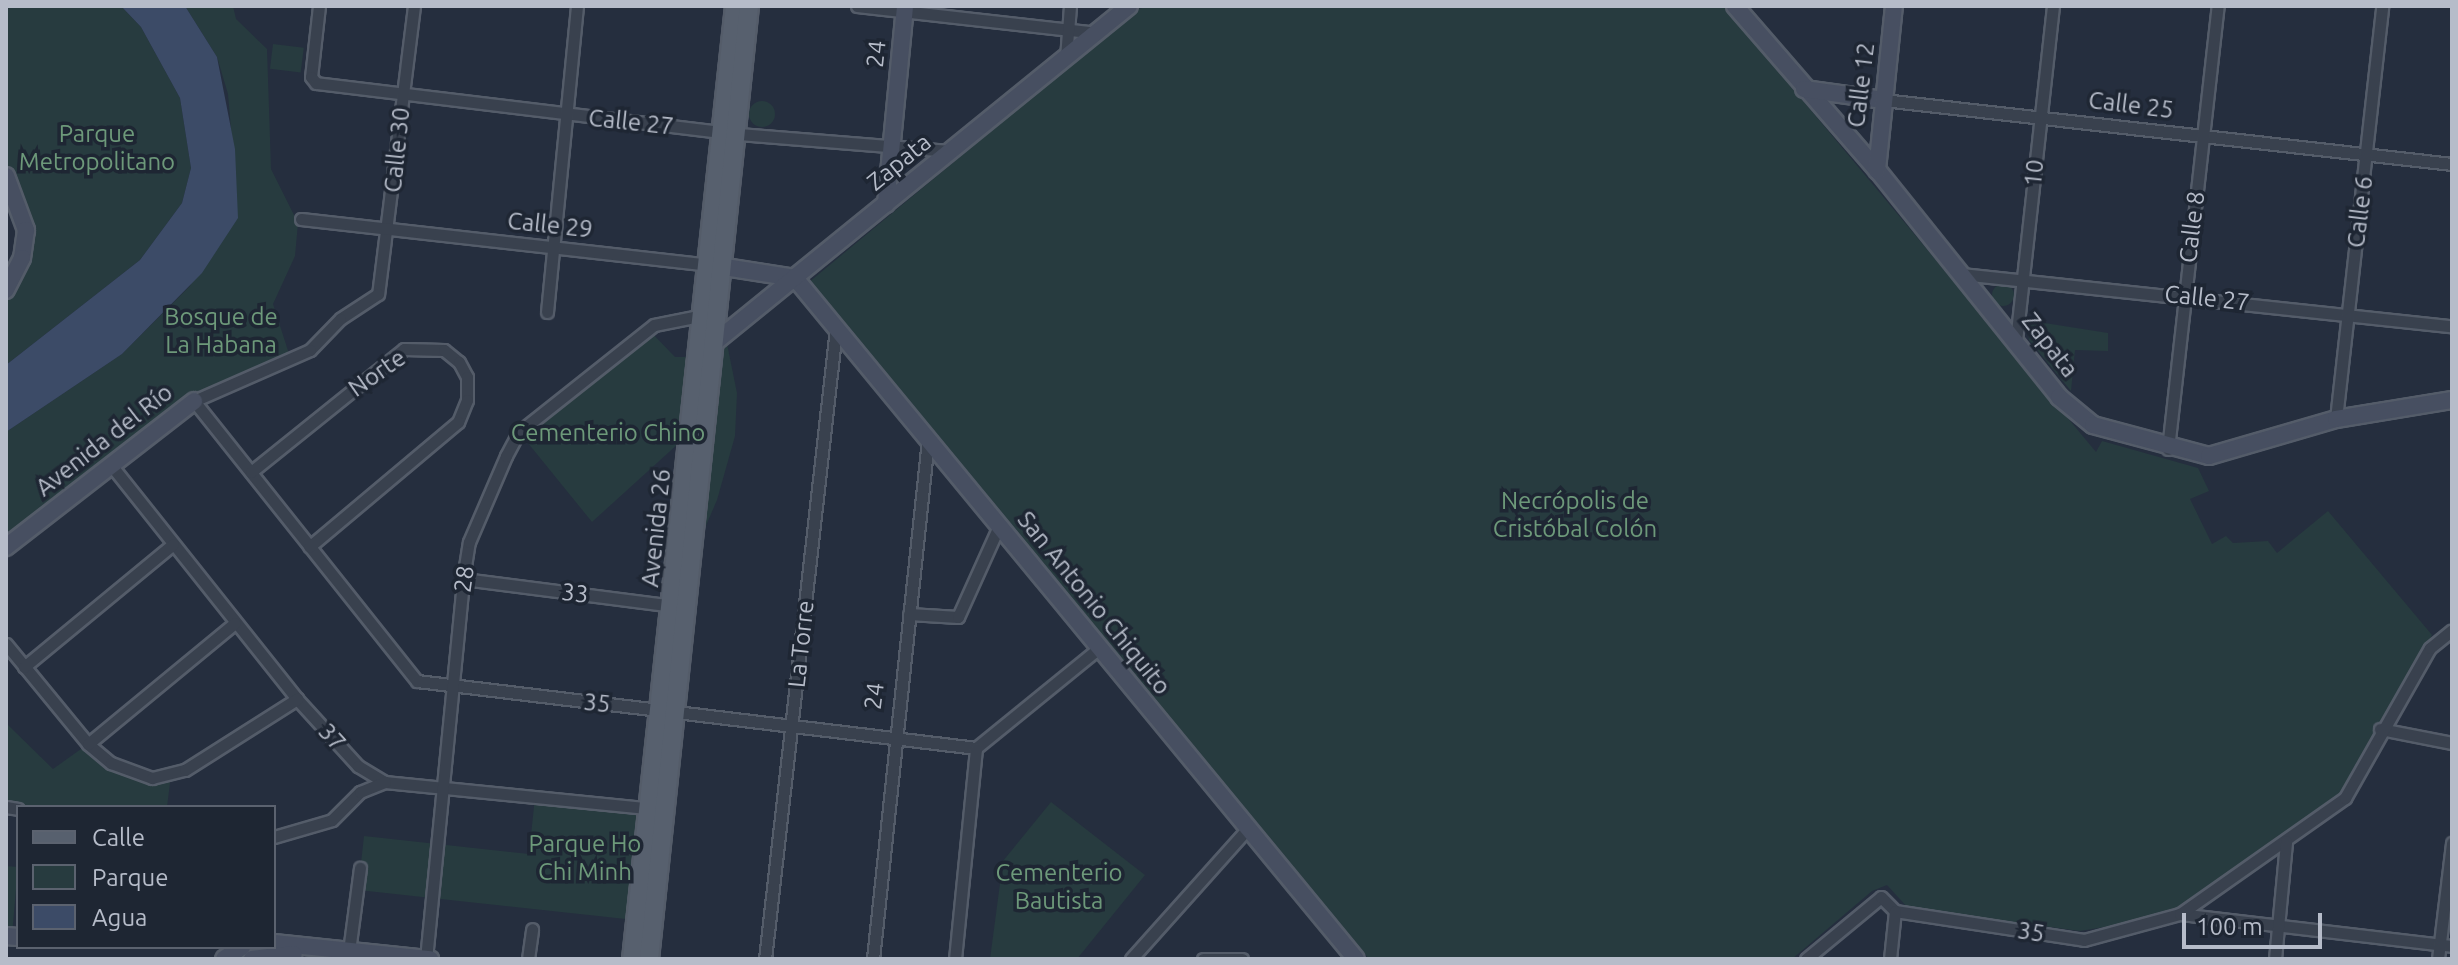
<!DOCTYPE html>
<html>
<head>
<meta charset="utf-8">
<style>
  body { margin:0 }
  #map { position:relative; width:2458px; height:965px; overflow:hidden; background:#252e3e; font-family:Ubuntu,sans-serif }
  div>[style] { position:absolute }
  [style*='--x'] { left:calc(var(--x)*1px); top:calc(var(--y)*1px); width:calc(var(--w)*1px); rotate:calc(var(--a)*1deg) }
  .green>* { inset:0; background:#273b3f; transform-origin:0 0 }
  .round { border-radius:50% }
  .water>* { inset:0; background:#3c4b67 }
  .roads { filter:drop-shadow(2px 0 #545c69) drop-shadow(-2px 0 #545c69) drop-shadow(0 2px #545c69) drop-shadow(0 -2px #545c69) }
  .street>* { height:11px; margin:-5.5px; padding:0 5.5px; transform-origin:5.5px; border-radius:5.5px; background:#39414e }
  .secondary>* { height:16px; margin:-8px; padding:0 8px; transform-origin:8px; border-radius:8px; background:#474f61 }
  .primary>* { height:18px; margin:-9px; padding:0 9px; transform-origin:9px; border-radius:9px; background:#57606e }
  span { translate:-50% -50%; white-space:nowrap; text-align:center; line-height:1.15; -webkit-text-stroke:7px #1e2633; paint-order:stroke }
  .street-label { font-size:24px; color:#b6bcc9 }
  .park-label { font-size:24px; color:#6d997a }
  .frame { position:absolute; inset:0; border:8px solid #b6bcc9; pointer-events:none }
  .legend { position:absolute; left:16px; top:805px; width:260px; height:144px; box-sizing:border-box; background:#1e2633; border:2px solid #5b626f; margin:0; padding:10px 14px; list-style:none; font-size:24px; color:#b6bcc9 }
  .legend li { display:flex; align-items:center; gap:16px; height:40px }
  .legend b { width:40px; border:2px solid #5b626f }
  .scale { position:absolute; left:2182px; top:913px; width:140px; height:36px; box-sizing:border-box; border:4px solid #b6bcc9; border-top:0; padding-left:10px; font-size:24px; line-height:28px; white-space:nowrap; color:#b6bcc9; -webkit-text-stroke:6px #1e2633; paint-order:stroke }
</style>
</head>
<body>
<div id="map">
  <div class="green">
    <div style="clip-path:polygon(6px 6px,121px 6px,141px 27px,180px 98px,191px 168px,182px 203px,140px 260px,6px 365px,6px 279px,25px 245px,6px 176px)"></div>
    <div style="clip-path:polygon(185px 6px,233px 6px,236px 19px,267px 49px,271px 169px,298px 223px,295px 256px,273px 304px,291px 360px,194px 401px,6px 548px,6px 432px,122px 354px,190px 286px,235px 176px,228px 94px,217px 57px)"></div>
    <div style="clip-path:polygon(1151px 6px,1724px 6px,2096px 452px,2102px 441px,2198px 468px,2209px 491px,2190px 499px,2212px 544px,2226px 536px,2233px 543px,2268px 541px,2277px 553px,2328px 511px,2432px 635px,2343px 797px,2180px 908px,2123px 924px,2080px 931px,1908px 908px,1887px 885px,1872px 891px,1792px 959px,1369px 959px,808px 283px,1138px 9px)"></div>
    <div style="left:273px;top:44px;width:31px;height:25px;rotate:7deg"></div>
    <div class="round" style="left:749px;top:101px;width:26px;height:26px"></div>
    <div class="round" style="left:1992px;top:284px;width:22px;height:22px"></div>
    <div style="clip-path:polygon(2026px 320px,2108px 333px,2108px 351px,2075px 350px,2071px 391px,2029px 340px)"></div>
    <div style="clip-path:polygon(649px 330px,675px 357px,699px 357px,690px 433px,592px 522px,519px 432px)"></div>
    <div style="clip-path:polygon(725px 334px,737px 393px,735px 436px,717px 500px,692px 558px,715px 342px)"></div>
    <div style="clip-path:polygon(6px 723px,53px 769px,88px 744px,132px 773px,171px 775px,167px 807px,6px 805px)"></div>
    <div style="clip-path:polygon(535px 797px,647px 809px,635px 920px,358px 890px,364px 836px,529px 854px)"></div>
    <div style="clip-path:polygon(1051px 802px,1145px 875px,1077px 959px,990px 959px,1003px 861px)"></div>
    <div style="left:6px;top:866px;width:12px;height:71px;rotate:5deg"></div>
  </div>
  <div class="water">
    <div style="clip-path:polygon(121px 6px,185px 6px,217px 57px,235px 149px,238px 218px,202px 273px,122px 354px,6px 432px,6px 365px,140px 260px,182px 203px,191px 168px,180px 98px,141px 27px)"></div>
  </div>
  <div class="roads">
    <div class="street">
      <div style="--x:319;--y:6;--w:71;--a:96.4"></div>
      <div style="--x:311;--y:77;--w:8;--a:50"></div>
      <div style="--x:316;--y:83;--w:425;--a:6.9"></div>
      <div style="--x:738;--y:134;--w:213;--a:4.6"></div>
      <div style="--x:414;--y:6;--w:290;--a:97.1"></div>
      <div style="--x:378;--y:294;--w:45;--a:146.7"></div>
      <div style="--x:340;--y:319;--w:43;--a:134.1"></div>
      <div style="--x:310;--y:350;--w:127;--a:156.3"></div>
      <div style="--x:194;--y:401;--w:358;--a:51.5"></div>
      <div style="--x:417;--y:681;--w:563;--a:6.83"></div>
      <div style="--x:976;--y:748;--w:159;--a:-39.1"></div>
      <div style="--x:857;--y:6;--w:242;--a:6.4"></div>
      <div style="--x:1066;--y:58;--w:52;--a:-85.6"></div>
      <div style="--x:1883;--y:100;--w:573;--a:6.42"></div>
      <div style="--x:301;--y:219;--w:412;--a:6.4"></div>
      <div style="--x:1962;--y:274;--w:493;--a:6.1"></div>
      <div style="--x:547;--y:312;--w:307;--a:-84.4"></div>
      <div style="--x:2016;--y:341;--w:337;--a:-83.7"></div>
      <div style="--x:2336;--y:419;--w:416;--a:-83.6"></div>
      <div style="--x:2168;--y:449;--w:446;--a:-83.6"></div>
      <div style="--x:111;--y:465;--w:299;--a:51.5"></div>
      <div style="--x:297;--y:699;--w:91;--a:47.7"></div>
      <div style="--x:358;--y:766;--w:31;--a:31"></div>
      <div style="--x:385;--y:782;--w:270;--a:5.7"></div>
      <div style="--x:251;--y:472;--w:196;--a:-38.8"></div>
      <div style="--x:404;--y:349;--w:40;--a:1.4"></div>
      <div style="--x:444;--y:350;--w:19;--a:39"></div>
      <div style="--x:459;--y:362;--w:17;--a:62"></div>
      <div style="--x:467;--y:377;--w:23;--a:90"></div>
      <div style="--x:467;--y:400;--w:24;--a:112"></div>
      <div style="--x:458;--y:422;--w:194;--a:140"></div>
      <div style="--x:463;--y:579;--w:213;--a:7.3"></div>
      <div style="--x:909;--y:614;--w:49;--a:3.5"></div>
      <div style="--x:958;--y:617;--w:100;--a:-65.7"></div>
      <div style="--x:6;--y:644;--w:129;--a:50.6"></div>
      <div style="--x:88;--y:744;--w:30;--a:40"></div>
      <div style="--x:111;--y:763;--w:44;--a:20.1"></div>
      <div style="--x:152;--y:778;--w:34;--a:-14"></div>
      <div style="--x:185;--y:770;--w:133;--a:-32.4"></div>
      <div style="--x:24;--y:667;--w:193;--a:-39.5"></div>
      <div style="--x:2380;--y:729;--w:73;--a:11"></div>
      <div style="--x:88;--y:744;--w:190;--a:-39.5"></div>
      <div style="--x:6;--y:807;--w:12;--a:9"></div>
      <div style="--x:274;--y:837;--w:60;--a:-16.3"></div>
      <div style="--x:332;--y:820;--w:40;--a:-45"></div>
      <div style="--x:360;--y:792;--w:27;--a:-22"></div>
      <div style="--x:2180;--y:914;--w:274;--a:6.7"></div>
      <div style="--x:348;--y:959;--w:92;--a:-82.5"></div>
      <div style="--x:426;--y:959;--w:382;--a:-84.4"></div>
      <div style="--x:463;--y:579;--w:37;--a:-81"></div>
      <div style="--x:469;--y:542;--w:94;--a:-66.7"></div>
      <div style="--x:506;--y:456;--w:27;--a:-62"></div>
      <div style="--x:519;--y:432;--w:172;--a:-38.4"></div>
      <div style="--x:654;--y:325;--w:51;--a:-11.3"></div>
      <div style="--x:528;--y:959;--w:30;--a:-82"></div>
      <div style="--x:765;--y:959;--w:634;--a:-83.57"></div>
      <div style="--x:873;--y:959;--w:522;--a:-83.95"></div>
      <div style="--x:955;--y:959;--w:212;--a:-84.3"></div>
      <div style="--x:1131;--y:959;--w:176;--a:-48.2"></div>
      <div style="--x:1203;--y:959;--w:39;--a:0"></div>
      <div style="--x:1806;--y:959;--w:97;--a:-39.6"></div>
      <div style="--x:1881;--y:897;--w:20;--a:45"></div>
      <div style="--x:1895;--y:911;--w:191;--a:8.7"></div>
      <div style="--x:2084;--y:940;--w:99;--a:-15.2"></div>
      <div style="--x:2180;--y:914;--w:202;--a:-35.1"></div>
      <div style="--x:2345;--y:798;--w:172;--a:-60.5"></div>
      <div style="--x:2430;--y:648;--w:28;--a:-39"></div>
      <div style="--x:1890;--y:959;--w:48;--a:-84.1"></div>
      <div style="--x:2275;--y:959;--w:118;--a:-84.6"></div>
      <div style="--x:2438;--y:959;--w:117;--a:-83.1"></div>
    </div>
    <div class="secondary">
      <div style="--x:1735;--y:6;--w:220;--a:49.1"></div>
      <div style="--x:1879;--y:172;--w:288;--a:51.3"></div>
      <div style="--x:2059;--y:397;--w:44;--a:39.5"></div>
      <div style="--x:2093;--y:425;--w:120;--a:15"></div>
      <div style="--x:2209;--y:456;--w:132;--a:-16.2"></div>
      <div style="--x:2336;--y:419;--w:118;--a:-9.3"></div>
      <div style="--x:1804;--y:89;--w:80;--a:7.9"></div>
      <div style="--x:1877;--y:170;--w:165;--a:-84.1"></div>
      <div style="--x:6;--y:176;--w:58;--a:69.7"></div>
      <div style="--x:26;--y:230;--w:28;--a:98"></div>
      <div style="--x:22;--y:258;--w:36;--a:117"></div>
      <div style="--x:886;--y:204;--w:199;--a:-84.5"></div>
      <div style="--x:712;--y:265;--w:84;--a:8.9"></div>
      <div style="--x:795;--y:278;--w:882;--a:50.52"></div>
      <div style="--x:709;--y:347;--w:541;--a:-39.07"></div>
      <div style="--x:6;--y:547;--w:238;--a:-37.8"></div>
      <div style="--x:6;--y:936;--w:12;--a:5"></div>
      <div style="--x:274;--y:943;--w:157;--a:5.9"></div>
      <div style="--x:224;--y:959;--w:22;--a:-34"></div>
      <div style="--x:252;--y:959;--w:42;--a:-6.8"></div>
    </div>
    <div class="primary">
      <div style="--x:632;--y:959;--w:959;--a:-83.83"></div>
      <div style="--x:649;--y:959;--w:958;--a:-84.01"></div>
    </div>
  </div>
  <div class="street-label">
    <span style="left:876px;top:54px;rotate:-84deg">24</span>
    <span style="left:1861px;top:85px;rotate:-83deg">Calle 12</span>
    <span style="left:2131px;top:105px;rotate:7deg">Calle 25</span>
    <span style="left:631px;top:122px;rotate:6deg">Calle 27</span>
    <span style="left:397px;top:150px;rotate:-84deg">Calle 30</span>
    <span style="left:899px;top:162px;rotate:-39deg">Zapata</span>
    <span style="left:2034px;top:173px;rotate:-84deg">10</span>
    <span style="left:2360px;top:212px;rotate:-83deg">Calle 6</span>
    <span style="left:550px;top:225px;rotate:6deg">Calle 29</span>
    <span style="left:2192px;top:227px;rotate:-83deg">Calle 8</span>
    <span style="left:2207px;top:298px;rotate:6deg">Calle 27</span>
    <span style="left:2050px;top:345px;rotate:52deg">Zapata</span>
    <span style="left:377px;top:373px;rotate:-35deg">Norte</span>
    <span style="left:104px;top:440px;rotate:-38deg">Avenida del Río</span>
    <span style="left:656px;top:528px;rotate:-84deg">Avenida 26</span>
    <span style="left:464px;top:579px;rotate:-82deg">28</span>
    <span style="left:575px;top:593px;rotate:7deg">33</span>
    <span style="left:1094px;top:603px;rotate:51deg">San Antonio Chiquito</span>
    <span style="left:801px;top:644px;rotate:-84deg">La Torre</span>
    <span style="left:874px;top:696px;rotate:-83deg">24</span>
    <span style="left:597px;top:703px;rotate:6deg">35</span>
    <span style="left:332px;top:737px;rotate:48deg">37</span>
    <span style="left:2031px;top:932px;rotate:9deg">35</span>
  </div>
  <div class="park-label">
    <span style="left:97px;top:148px">Parque<br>Metropolitano</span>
    <span style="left:221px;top:331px">Bosque de<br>La Habana</span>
    <span style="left:608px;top:433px">Cementerio Chino</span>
    <span style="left:1575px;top:515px">Necrópolis de<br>Cristóbal Colón</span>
    <span style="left:585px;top:858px">Parque Ho<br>Chi Minh</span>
    <span style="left:1059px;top:887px">Cementerio<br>Bautista</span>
  </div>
  <div class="frame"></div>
  <ul class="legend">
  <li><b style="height:10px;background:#57606e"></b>Calle</li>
  <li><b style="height:22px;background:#273b3f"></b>Parque</li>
  <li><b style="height:22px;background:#3c4b67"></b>Agua</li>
  </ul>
  <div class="scale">100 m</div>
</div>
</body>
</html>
